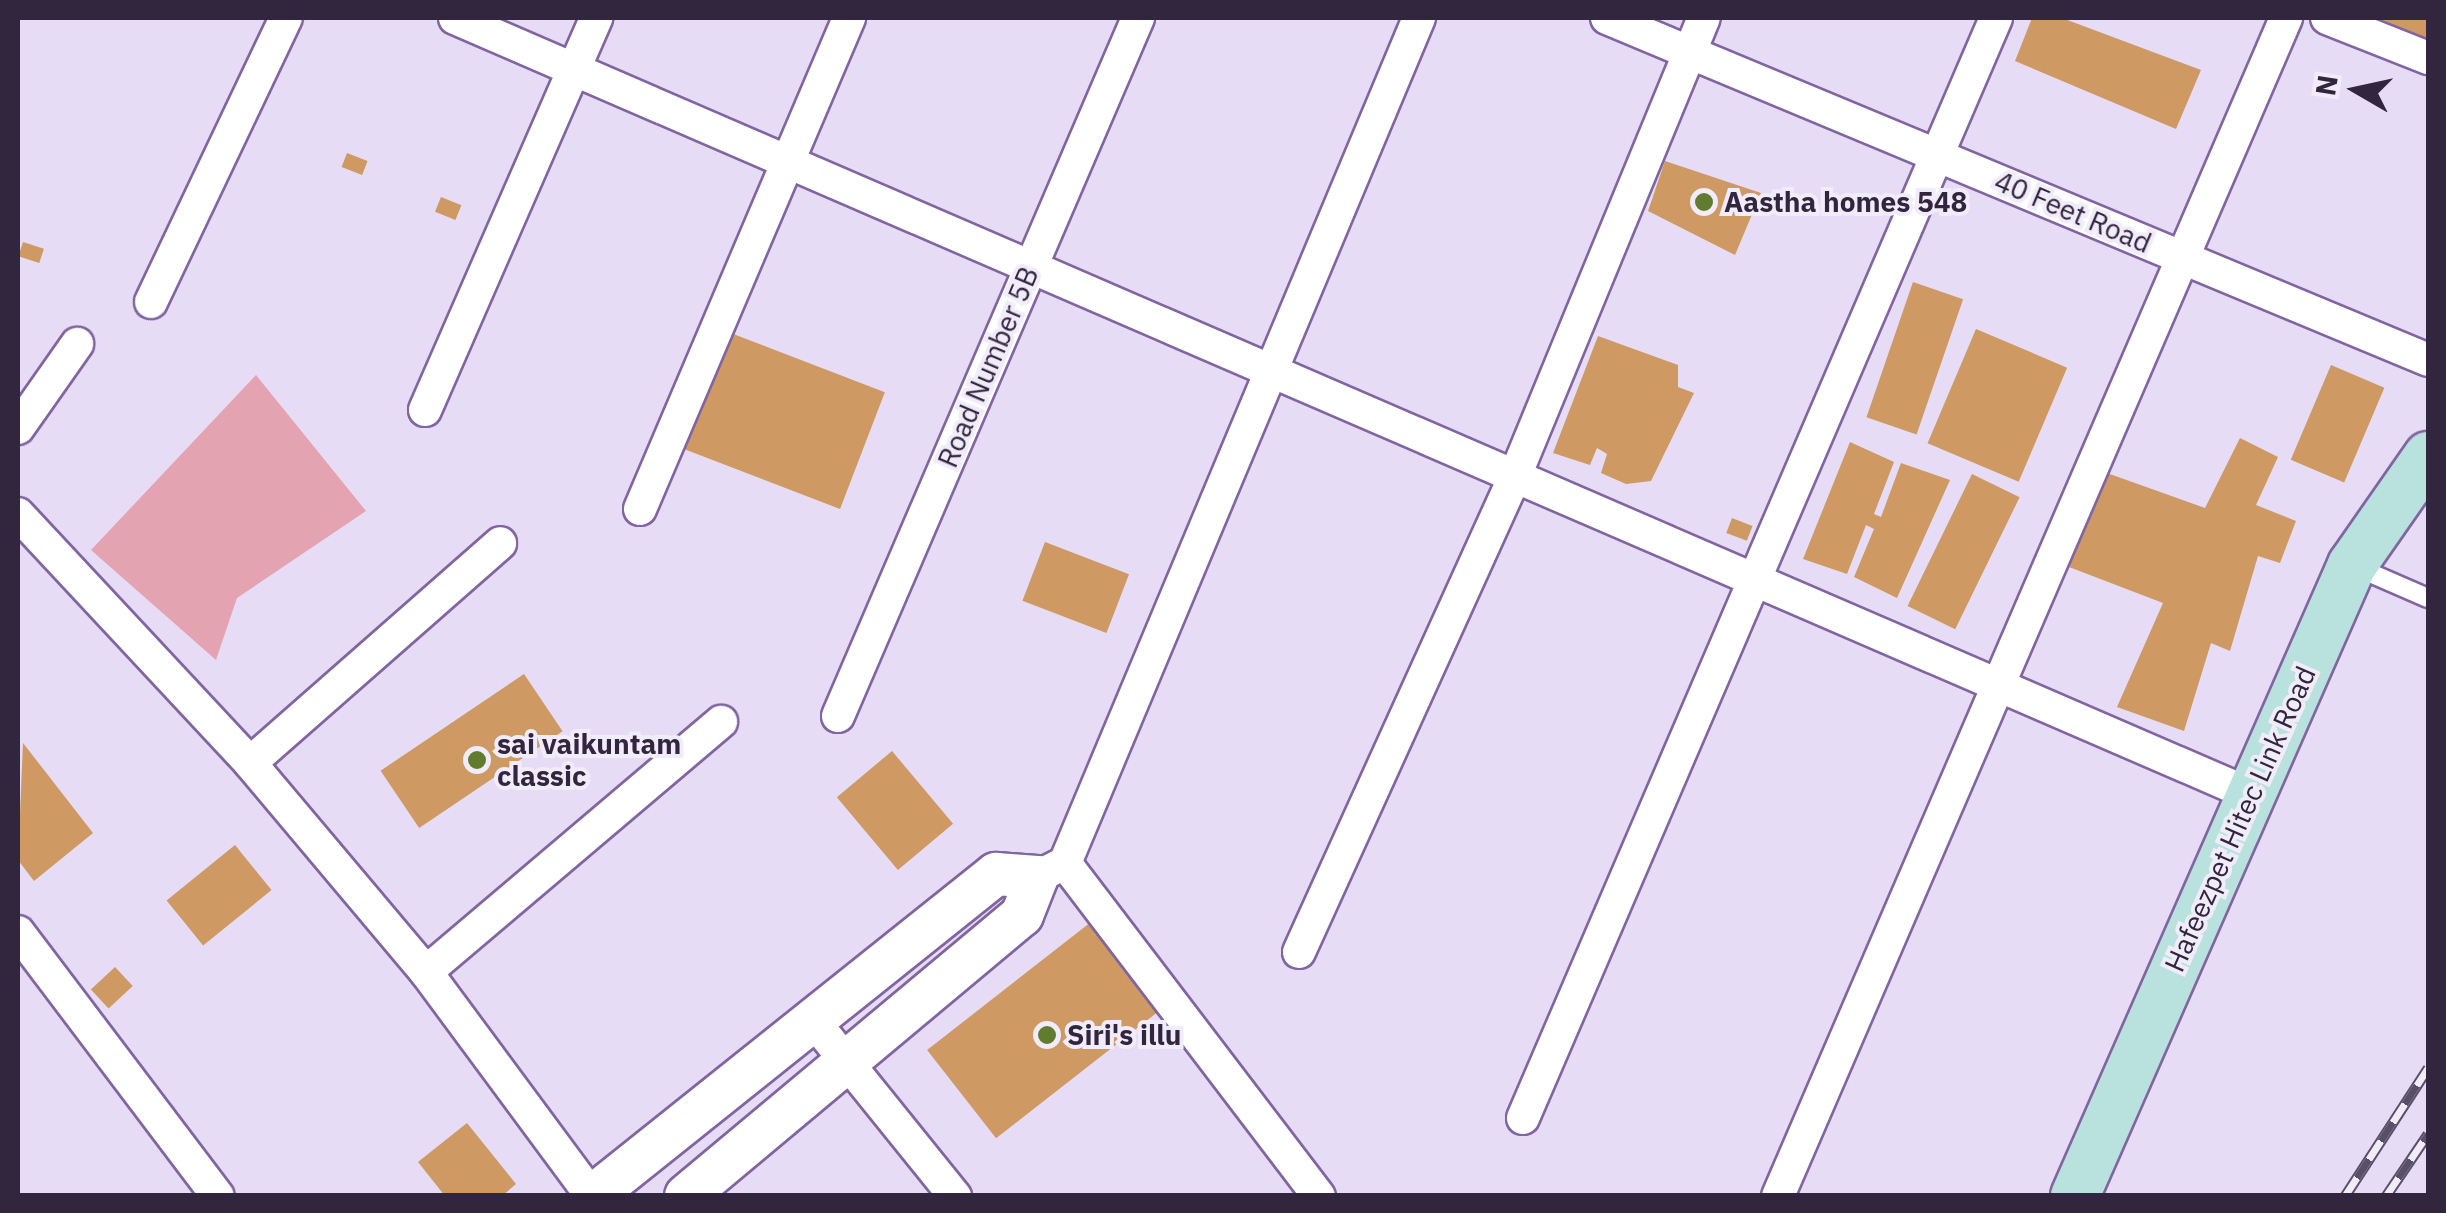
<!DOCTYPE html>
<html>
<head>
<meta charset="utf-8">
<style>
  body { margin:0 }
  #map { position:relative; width:2446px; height:1213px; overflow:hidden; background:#e7dcf6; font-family:"IBM Plex Sans",sans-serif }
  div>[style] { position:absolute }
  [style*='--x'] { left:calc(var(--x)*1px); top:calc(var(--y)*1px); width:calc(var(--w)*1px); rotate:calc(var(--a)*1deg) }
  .green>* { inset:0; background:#e4a3b0 }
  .building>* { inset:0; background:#ce9962; transform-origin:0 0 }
  .roads { filter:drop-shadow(2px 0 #8165a0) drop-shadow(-2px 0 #8165a0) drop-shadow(0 2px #8165a0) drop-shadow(0 -2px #8165a0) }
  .service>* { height:18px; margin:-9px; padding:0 9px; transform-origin:9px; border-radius:9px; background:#fff }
  .minor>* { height:32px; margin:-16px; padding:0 16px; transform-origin:16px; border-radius:16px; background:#fff }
  .tertiary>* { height:42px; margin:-21px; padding:0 21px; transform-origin:21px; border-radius:21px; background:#fff }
  .secondary>* { height:48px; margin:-24px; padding:0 24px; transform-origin:24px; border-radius:24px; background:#b9e2de }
  .rail>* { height:11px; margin-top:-5.5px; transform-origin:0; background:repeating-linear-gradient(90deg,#f1ecf9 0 22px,#5a4f68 0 44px); box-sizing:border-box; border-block:2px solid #5a4f68 }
  .dots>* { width:28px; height:28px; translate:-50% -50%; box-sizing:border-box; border:5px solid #f1ecf9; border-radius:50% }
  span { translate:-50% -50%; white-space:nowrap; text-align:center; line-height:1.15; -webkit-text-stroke:8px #f1ecf9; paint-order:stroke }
  .poi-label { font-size:28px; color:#32263f; font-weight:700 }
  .left { translate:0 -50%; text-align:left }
  .street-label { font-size:28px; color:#32263f }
  .frame { position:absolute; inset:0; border:20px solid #32263f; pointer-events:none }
  .north { position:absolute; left:2306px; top:40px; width:100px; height:100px; -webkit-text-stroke:8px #f1ecf9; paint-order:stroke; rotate:279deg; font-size:28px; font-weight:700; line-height:40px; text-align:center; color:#32263f }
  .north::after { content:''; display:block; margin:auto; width:35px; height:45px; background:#32263f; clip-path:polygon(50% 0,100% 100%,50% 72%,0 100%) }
</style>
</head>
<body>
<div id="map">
  <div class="green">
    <div style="clip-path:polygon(256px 375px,366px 511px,237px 598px,216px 660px,91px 550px)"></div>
  </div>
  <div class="building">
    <div style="clip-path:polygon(2032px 18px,2062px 18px,2201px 70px,2176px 129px,2015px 61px)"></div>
    <div style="clip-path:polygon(2378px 18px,2428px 18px,2428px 40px)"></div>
    <div style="left:347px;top:153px;width:22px;height:15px;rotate:21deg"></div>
    <div style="clip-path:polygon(1665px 161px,1761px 193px,1735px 255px,1648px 211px)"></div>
    <div style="left:441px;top:197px;width:22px;height:16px;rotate:22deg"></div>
    <div style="left:23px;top:242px;width:22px;height:15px;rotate:18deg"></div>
    <div style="left:1913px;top:282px;width:53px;height:143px;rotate:19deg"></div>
    <div style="left:1976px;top:329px;width:99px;height:124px;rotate:23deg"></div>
    <div style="left:728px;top:332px;width:168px;height:125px;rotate:21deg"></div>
    <div style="clip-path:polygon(1598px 336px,1678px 365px,1678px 387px,1694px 393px,1651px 481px,1626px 484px,1601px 473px,1607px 454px,1597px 448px,1590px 465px,1553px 453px)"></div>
    <div style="left:2331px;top:365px;width:58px;height:103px;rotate:23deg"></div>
    <div style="clip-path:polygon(2240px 438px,2278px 457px,2256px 505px,2296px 521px,2280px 563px,2258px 556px,2230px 651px,2211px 643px,2184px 731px,2117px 707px,2163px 603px,2069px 567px,2107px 473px,2205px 508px)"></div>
    <div style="clip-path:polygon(1850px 442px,1894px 462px,1874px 514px,1881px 517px,1901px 463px,1950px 480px,1897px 598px,1854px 577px,1874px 529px,1866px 525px,1847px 574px,1803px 559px)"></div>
    <div style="left:1972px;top:474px;width:53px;height:147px;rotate:26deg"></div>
    <div style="left:1732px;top:518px;width:22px;height:16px;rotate:21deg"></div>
    <div style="left:1045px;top:542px;width:90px;height:63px;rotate:21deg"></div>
    <div style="left:524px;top:674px;width:69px;height:173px;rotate:56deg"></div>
    <div style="clip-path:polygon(23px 743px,93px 833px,34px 881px,18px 860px)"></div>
    <div style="left:892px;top:751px;width:95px;height:72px;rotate:50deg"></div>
    <div style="left:235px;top:845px;width:58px;height:88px;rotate:51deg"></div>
    <div style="left:1091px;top:922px;width:112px;height:208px;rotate:52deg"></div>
    <div style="left:115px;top:967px;width:26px;height:33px;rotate:47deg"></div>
    <div style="clip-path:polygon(467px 1123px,516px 1184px,502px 1196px,445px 1196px,418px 1162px)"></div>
  </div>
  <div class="roads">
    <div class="service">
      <div style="--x:2352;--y:565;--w:83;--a:23.5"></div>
    </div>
    <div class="minor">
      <div style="--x:455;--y:18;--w:1956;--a:23.38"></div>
      <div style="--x:1607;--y:18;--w:889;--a:22.61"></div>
      <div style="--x:2327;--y:18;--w:109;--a:21.6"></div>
      <div style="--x:151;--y:302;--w:314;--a:-64.6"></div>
      <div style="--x:425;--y:410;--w:428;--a:-66.4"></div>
      <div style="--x:18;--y:428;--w:103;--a:-54.9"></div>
      <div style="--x:640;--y:509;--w:534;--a:-66.94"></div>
      <div style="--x:18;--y:514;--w:340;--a:47"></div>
      <div style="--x:250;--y:763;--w:273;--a:49.9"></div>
      <div style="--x:426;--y:972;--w:279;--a:53.5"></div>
      <div style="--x:838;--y:716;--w:760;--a:-66.74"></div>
      <div style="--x:250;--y:763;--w:333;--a:-41.3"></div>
      <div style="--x:1065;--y:863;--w:419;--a:52.7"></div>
      <div style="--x:1037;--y:877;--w:31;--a:-27"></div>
      <div style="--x:1065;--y:863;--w:916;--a:-67.27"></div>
      <div style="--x:18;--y:932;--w:331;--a:52.9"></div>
      <div style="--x:1299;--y:952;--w:523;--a:-65.59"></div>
      <div style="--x:1515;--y:476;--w:495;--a:-67.6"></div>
      <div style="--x:426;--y:972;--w:387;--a:-40.3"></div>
      <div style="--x:812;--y:1019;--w:228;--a:51.1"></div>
      <div style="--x:1523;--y:1118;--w:1197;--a:-66.73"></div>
      <div style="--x:1778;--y:1196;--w:1283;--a:-66.67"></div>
    </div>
    <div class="tertiary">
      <div style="--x:593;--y:1196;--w:516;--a:-38.63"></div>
      <div style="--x:996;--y:874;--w:41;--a:4.2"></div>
      <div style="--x:1037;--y:877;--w:41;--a:111.5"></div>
      <div style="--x:1022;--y:915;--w:438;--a:140.1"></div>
    </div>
    <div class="secondary">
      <div style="--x:2075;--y:1196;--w:689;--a:-66.3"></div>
      <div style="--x:2352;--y:565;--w:133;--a:-55.1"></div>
    </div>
  </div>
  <div class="rail">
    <div style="--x:2345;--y:1196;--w:153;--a:-57"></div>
    <div style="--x:2386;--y:1196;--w:75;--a:-55.9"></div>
  </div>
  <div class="dots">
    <div style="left:1704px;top:202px;background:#617b2f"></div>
    <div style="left:477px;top:760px;background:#617b2f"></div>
    <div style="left:1047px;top:1035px;background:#617b2f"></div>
  </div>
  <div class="poi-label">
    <span class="left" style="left:1724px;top:202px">Aastha homes 548</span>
    <span class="left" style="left:497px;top:760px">sai vaikuntam<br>classic</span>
    <span class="left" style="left:1067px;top:1035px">Siri's illu</span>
  </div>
  <div class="street-label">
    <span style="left:2073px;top:212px;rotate:23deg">40 Feet Road</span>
    <span style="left:988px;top:367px;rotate:-67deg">Road Number 5B</span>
    <span style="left:2240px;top:819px;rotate:-66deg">Hafeezpet Hitec Link Road</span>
  </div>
  <div class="frame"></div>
  <div class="north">N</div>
</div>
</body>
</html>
